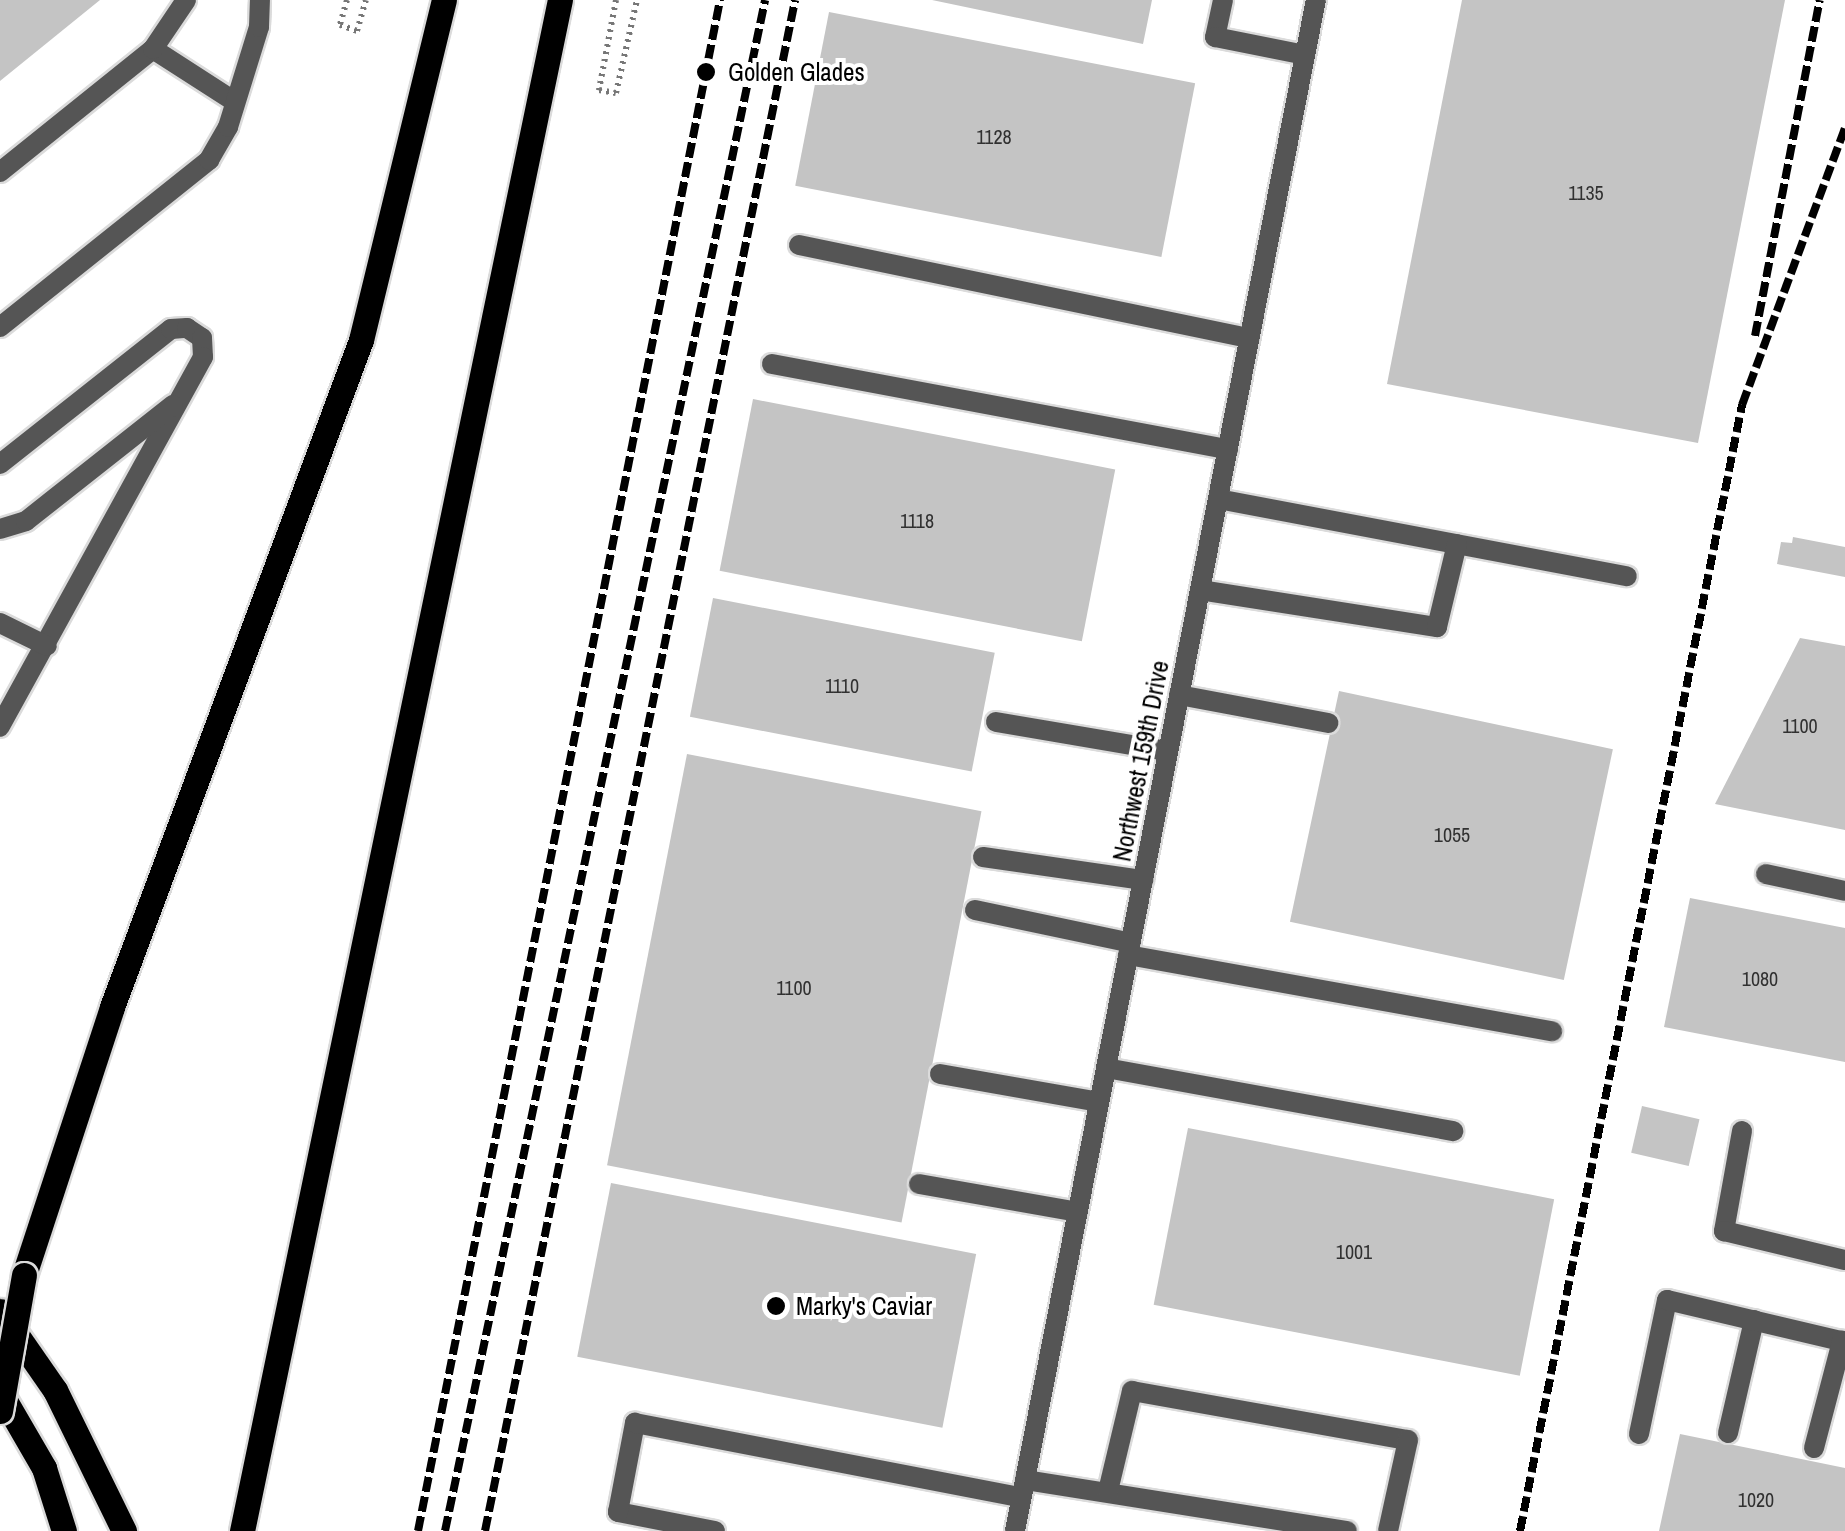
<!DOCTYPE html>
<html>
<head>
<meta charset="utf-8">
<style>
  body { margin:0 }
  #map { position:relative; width:1845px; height:1531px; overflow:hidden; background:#fff; font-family:"Archivo Narrow",sans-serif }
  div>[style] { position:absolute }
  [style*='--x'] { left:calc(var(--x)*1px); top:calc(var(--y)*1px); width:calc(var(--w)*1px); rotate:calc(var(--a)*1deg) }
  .building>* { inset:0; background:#c4c4c4; transform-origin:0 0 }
  .path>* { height:6px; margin-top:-3px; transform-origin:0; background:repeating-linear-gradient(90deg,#777 0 2.5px,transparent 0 7.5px) }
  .roads { filter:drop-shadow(2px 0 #dbdbdb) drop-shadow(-2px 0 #dbdbdb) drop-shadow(0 2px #dbdbdb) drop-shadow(0 -2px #dbdbdb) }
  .service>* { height:20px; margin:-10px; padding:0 10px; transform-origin:10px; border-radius:10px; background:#555 }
  .minor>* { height:20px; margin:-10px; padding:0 10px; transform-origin:10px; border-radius:10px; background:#555 }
  .primary>* { height:25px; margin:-12.5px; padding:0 12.5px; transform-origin:12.5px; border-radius:12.5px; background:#000 }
  .rail>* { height:8px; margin-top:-4px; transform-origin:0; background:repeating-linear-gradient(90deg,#000 0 15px,transparent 0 20px) }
  .bridges { filter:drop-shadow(2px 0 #dbdbdb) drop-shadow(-2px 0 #dbdbdb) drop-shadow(0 2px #dbdbdb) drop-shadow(0 -2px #dbdbdb) }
  .primary-bridge>* { height:25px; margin:-12.5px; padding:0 12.5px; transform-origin:12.5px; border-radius:12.5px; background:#000 }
  .dots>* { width:28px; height:28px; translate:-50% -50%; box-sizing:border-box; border:5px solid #fff; border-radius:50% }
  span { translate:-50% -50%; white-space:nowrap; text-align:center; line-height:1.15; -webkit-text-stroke:8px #fff; paint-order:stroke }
  .number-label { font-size:20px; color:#313131 }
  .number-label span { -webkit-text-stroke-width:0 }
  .poi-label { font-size:25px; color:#000 }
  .left { translate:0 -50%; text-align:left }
  .street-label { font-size:25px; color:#000 }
</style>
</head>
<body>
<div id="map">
  <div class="building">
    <div style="clip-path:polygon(0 0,100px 0,0 81px)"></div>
    <div style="clip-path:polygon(932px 0,1152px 0,1143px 44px)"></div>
    <div style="clip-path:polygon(1462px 0,1785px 0,1698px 443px,1387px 384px)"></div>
    <div style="left:829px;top:12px;width:373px;height:177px;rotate:11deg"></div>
    <div style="left:753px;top:399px;width:369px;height:175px;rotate:11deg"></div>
    <div style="clip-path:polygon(1793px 537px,1845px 547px,1845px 577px,1777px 564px,1781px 542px,1792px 543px)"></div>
    <div style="left:713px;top:598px;width:287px;height:121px;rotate:11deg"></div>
    <div style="clip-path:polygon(1800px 638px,1845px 646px,1845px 830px,1715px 804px)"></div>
    <div style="left:1339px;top:691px;width:280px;height:236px;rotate:12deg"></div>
    <div style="left:687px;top:754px;width:300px;height:419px;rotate:11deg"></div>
    <div style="clip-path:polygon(1690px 898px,1845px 928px,1845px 1062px,1664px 1027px)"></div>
    <div style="left:1642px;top:1106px;width:59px;height:48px;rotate:13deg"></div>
    <div style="left:1188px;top:1128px;width:373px;height:180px;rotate:11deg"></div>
    <div style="left:611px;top:1183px;width:372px;height:177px;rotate:11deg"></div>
    <div style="clip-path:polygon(1680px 1434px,1845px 1468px,1845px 1531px,1659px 1531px)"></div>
  </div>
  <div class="path">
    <div style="--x:347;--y:0;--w:26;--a:106"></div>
    <div style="--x:340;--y:25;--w:18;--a:19"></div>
    <div style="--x:357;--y:31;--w:32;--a:-74"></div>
    <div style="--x:616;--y:0;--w:92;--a:100.7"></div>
    <div style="--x:599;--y:90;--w:17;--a:10"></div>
    <div style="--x:616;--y:93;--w:95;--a:-77.3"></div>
  </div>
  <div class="roads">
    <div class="service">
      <div style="--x:1223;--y:0;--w:38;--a:102"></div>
      <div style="--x:1215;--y:37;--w:92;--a:11.3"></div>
      <div style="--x:153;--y:49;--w:94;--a:32.8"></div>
      <div style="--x:0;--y:172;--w:196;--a:-38.8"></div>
      <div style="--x:153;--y:49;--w:59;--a:-56"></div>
      <div style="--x:799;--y:245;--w:460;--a:11.7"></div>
      <div style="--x:0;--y:327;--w:268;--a:-38.6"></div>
      <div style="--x:209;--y:160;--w:38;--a:-60"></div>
      <div style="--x:228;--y:127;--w:105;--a:-72.8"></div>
      <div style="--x:259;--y:27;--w:27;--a:-88"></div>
      <div style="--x:772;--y:364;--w:464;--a:10.6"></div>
      <div style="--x:0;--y:464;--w:218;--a:-38.3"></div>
      <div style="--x:171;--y:329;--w:16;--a:-4"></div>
      <div style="--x:187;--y:328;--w:18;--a:34"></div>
      <div style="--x:202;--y:338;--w:19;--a:87"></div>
      <div style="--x:203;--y:357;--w:422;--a:118.8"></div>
      <div style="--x:1218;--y:499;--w:416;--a:10.7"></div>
      <div style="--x:0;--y:529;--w:27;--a:-17"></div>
      <div style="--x:26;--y:521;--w:187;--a:-38.3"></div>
      <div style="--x:1200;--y:590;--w:240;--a:8.9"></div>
      <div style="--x:1437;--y:627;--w:85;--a:-76.5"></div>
      <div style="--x:0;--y:623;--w:52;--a:26.1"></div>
      <div style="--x:1179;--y:695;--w:152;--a:10.6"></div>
      <div style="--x:996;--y:722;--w:174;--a:9.6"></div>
      <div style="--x:983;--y:857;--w:162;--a:8.2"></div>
      <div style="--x:1766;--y:874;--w:81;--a:12.1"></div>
      <div style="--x:975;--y:910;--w:159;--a:11.9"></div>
      <div style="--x:1128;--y:955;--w:431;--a:10.2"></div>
      <div style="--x:1106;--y:1068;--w:353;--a:10.3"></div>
      <div style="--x:940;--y:1074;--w:161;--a:10"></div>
      <div style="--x:1742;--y:1131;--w:102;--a:100.2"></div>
      <div style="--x:1724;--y:1231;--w:124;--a:13.5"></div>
      <div style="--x:919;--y:1184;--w:161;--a:10"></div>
      <div style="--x:1728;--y:1433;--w:116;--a:-77"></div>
      <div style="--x:1639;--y:1434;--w:137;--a:-78.2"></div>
      <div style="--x:1667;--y:1300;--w:183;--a:13.3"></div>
      <div style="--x:1814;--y:1448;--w:111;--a:-75.3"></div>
      <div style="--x:1025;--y:1480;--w:326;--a:9"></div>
      <div style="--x:1108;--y:1491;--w:103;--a:-76.5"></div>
      <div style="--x:1132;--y:1391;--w:280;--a:10.1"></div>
      <div style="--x:1408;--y:1440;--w:93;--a:102.4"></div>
      <div style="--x:715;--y:1531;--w:99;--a:-168.9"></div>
      <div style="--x:618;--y:1512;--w:91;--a:-79.2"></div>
      <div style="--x:635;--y:1423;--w:393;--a:10.9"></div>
    </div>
    <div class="minor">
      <div style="--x:1015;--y:1531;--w:1560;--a:-78.88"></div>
    </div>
    <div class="primary">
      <div style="--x:24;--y:1275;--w:282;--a:-71.8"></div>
      <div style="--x:112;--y:1007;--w:712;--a:-69.53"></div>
      <div style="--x:361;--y:340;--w:350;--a:-76.3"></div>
      <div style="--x:0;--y:1311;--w:96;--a:55.2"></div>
      <div style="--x:55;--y:1390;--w:157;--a:63.9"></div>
      <div style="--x:0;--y:1392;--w:88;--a:59.9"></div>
      <div style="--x:44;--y:1468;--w:66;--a:72.4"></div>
      <div style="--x:242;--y:1531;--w:1564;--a:-78.27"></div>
    </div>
  </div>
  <div class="rail">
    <div style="--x:1755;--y:336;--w:342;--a:-79.1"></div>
    <div style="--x:418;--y:1531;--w:1561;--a:-78.84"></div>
    <div style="--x:445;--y:1531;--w:1564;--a:-78.19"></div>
    <div style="--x:485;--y:1531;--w:1562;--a:-78.55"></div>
    <div style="--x:1520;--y:1531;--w:1148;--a:-78.85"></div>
    <div style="--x:1742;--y:405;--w:296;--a:-69.6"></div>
  </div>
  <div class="bridges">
    <div class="primary-bridge">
      <div style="--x:0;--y:1411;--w:138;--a:-80"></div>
    </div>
  </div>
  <div class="dots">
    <div style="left:706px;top:72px;background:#000"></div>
    <div style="left:776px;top:1306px;background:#000"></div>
  </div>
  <div class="number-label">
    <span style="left:994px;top:136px">1128</span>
    <span style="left:1586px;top:192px">1135</span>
    <span style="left:917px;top:520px">1118</span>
    <span style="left:842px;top:685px">1110</span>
    <span style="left:1800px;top:725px">1100</span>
    <span style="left:1452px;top:834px">1055</span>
    <span style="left:1760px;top:978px">1080</span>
    <span style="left:794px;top:987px">1100</span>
    <span style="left:1354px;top:1251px">1001</span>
    <span style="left:1756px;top:1499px">1020</span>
  </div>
  <div class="poi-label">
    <span class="left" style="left:728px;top:72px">Golden Glades</span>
    <span class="left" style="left:796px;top:1306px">Marky's Caviar</span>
  </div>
  <div class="street-label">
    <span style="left:1141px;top:761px;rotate:-79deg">Northwest 159th Drive</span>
  </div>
</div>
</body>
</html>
